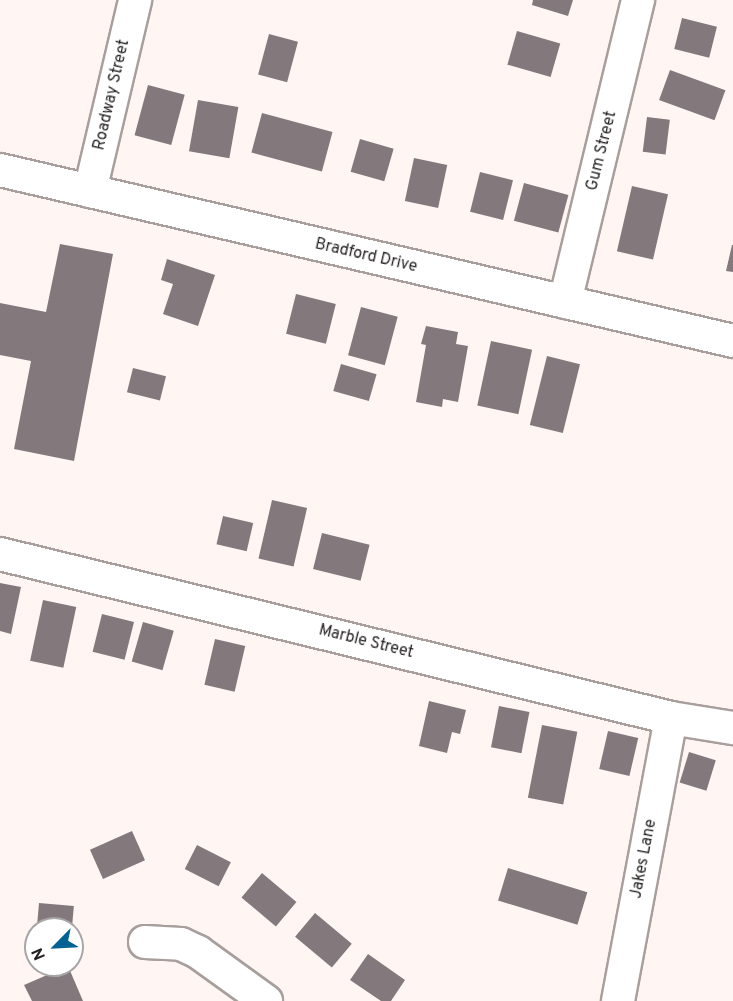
<!DOCTYPE html>
<html>
<head>
<meta charset="utf-8">
<style>
  body { margin:0 }
  #map { position:relative; width:733px; height:1001px; overflow:hidden; background:#fff6f4; font-family:Overpass,sans-serif }
  div>[style] { position:absolute }
  [style*='--x'] { left:calc(var(--x)*1px); top:calc(var(--y)*1px); width:calc(var(--w)*1px); rotate:calc(var(--a)*1deg) }
  .building>* { inset:0; background:#83797c; transform-origin:0 0 }
  .roads { filter:drop-shadow(2px 0 #a89e9c) drop-shadow(-2px 0 #a89e9c) drop-shadow(0 2px #a89e9c) drop-shadow(0 -2px #a89e9c) }
  .minor>* { height:32px; margin:-16px; padding:0 16px; transform-origin:16px; border-radius:16px; background:#fff }
  span { translate:-50% -50%; white-space:nowrap; text-align:center; line-height:1.15; -webkit-text-stroke:4.5px #fff; paint-order:stroke }
  .street-label { font-size:16px; color:#231f1f }
  .north { position:absolute; left:24px; top:917px; width:60px; height:60px; box-sizing:border-box; background:#fff; border:2px solid #a7a5a5; border-radius:50%; rotate:246deg; font-size:16px; font-weight:700; line-height:24px; text-align:center; color:#231f1f }
  .north::after { content:''; display:block; margin:auto; width:21px; height:27px; background:#006292; clip-path:polygon(50% 0,100% 100%,50% 72%,0 100%) }
</style>
</head>
<body>
<div id="map">
  <div class="building">
    <div style="clip-path:polygon(533px 0,573px 0,568px 16px,532px 5px)"></div>
    <div style="left:682px;top:18px;width:36px;height:32px;rotate:14deg"></div>
    <div style="left:517px;top:31px;width:45px;height:35px;rotate:16deg"></div>
    <div style="left:269px;top:34px;width:30px;height:42px;rotate:15deg"></div>
    <div style="left:670px;top:70px;width:59px;height:32px;rotate:20deg"></div>
    <div style="left:148px;top:85px;width:38px;height:52px;rotate:15deg"></div>
    <div style="left:198px;top:100px;width:41px;height:52px;rotate:10deg"></div>
    <div style="left:262px;top:113px;width:73px;height:41px;rotate:15deg"></div>
    <div style="left:647px;top:117px;width:23px;height:35px;rotate:7deg"></div>
    <div style="left:360px;top:139px;width:35px;height:34px;rotate:16deg"></div>
    <div style="left:414px;top:158px;width:34px;height:44px;rotate:12deg"></div>
    <div style="left:480px;top:172px;width:34px;height:41px;rotate:14deg"></div>
    <div style="left:524px;top:183px;width:46px;height:39px;rotate:15deg"></div>
    <div style="left:632px;top:186px;width:37px;height:67px;rotate:13deg"></div>
    <div style="clip-path:polygon(60px 244px,113px 254px,74px 461px,14px 449px,31px 361px,0 355px,0 303px,46px 312px)"></div>
    <div style="clip-path:polygon(732px 245px,733px 245px,733px 272px,726px 271px)"></div>
    <div style="clip-path:polygon(167px 259px,215px 275px,198px 326px,163px 314px,173px 284px,161px 280px)"></div>
    <div style="left:296px;top:294px;width:41px;height:41px;rotate:14deg"></div>
    <div style="left:361px;top:307px;width:38px;height:50px;rotate:15deg"></div>
    <div style="clip-path:polygon(426px 326px,458px 332px,456px 344px,468px 346px,458px 402px,443px 399px,442px 407px,416px 402px,426px 345px,421px 344px)"></div>
    <div style="left:491px;top:341px;width:42px;height:66px;rotate:12deg"></div>
    <div style="left:547px;top:356px;width:34px;height:71px;rotate:14deg"></div>
    <div style="left:341px;top:364px;width:37px;height:28px;rotate:16deg"></div>
    <div style="left:133px;top:368px;width:34px;height:25px;rotate:14deg"></div>
    <div style="left:272px;top:500px;width:36px;height:60px;rotate:13deg"></div>
    <div style="left:223px;top:516px;width:31px;height:29px;rotate:13deg"></div>
    <div style="left:322px;top:533px;width:49px;height:37px;rotate:14deg"></div>
    <div style="clip-path:polygon(0 583px,21px 587px,11px 634px,0 631px)"></div>
    <div style="left:43px;top:600px;width:34px;height:62px;rotate:12deg"></div>
    <div style="left:102px;top:614px;width:33px;height:39px;rotate:14deg"></div>
    <div style="left:143px;top:622px;width:32px;height:41px;rotate:16deg"></div>
    <div style="left:215px;top:639px;width:31px;height:47px;rotate:13deg"></div>
    <div style="clip-path:polygon(429px 701px,466px 710px,460px 734px,452px 732px,447px 753px,419px 746px)"></div>
    <div style="left:499px;top:706px;width:31px;height:42px;rotate:11deg"></div>
    <div style="left:542px;top:725px;width:36px;height:74px;rotate:11deg"></div>
    <div style="left:608px;top:731px;width:31px;height:39px;rotate:13deg"></div>
    <div style="left:689px;top:752px;width:28px;height:32px;rotate:17deg"></div>
    <div style="left:132px;top:831px;width:32px;height:46px;rotate:66deg"></div>
    <div style="left:197px;top:845px;width:38px;height:27px;rotate:27deg"></div>
    <div style="left:508px;top:868px;width:83px;height:34px;rotate:17deg"></div>
    <div style="left:262px;top:873px;width:45px;height:32px;rotate:40deg"></div>
    <div style="left:39px;top:903px;width:35px;height:26px;rotate:5deg"></div>
    <div style="left:315px;top:913px;width:48px;height:31px;rotate:40deg"></div>
    <div style="clip-path:polygon(368px 954px,405px 980px,391px 1001px,381px 1001px,350px 980px)"></div>
    <div style="clip-path:polygon(68px 966px,83px 1001px,32px 1001px,24px 985px)"></div>
  </div>
  <div class="roads">
    <div class="minor">
      <div style="--x:0;--y:170;--w:753;--a:13.13"></div>
      <div style="--x:90;--y:191;--w:196;--a:-76.7"></div>
      <div style="--x:565;--y:302;--w:311;--a:-76.4"></div>
      <div style="--x:0;--y:554;--w:691;--a:13.73"></div>
      <div style="--x:671;--y:718;--w:63;--a:9.2"></div>
      <div style="--x:145;--y:942;--w:36;--a:3"></div>
      <div style="--x:181;--y:944;--w:19;--a:25"></div>
      <div style="--x:198;--y:952;--w:84;--a:35.8"></div>
      <div style="--x:618;--y:1001;--w:288;--a:-79.4"></div>
    </div>
  </div>
  <div class="street-label">
    <span style="left:112px;top:95px;rotate:-77deg">Roadway Street</span>
    <span style="left:602px;top:151px;rotate:-76deg">Gum Street</span>
    <span style="left:366px;top:256px;rotate:13deg">Bradford Drive</span>
    <span style="left:366px;top:642px;rotate:14deg">Marble Street</span>
    <span style="left:644px;top:859px;rotate:-79deg">Jakes Lane</span>
  </div>
  <div class="north">N</div>
</div>
</body>
</html>
